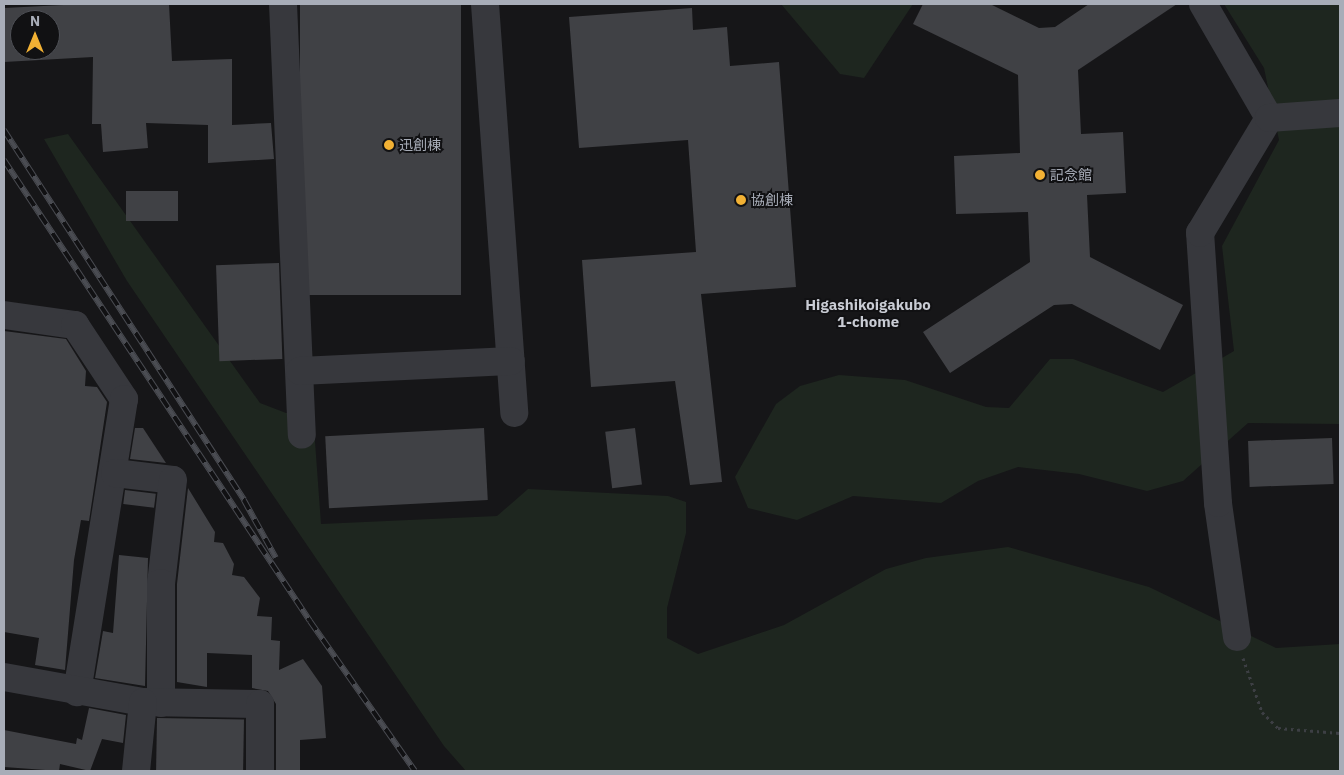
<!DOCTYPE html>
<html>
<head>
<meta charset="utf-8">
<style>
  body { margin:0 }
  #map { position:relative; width:1344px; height:775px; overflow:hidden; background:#161618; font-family:"IBM Plex Sans","Noto Sans JP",sans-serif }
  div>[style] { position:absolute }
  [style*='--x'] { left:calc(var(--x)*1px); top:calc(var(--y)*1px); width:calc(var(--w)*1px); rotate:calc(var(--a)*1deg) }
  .green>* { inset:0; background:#1e261f }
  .building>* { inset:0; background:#404145; transform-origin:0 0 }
  .path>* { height:3px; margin-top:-1.5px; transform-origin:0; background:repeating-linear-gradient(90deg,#3d3f44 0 2.5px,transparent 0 6.5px) }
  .minor>* { height:28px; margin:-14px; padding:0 14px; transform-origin:14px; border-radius:14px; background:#37383d }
  .rail>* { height:5.5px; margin-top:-2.75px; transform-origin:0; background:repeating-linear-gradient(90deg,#111113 0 11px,#4a4c52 0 22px); box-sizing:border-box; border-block:1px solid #4a4c52 }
  .dots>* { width:14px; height:14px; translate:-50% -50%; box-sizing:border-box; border:2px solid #111113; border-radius:50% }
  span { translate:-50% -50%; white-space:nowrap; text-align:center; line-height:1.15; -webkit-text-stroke:4px #111113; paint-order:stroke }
  .poi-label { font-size:14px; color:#a8adb8 }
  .left { translate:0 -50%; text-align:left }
  .neighbourhood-label { font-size:15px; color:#c9ccd4; font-weight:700 }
  .frame { position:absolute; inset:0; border:5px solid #a8adb8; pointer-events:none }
  .north { position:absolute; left:10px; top:10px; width:50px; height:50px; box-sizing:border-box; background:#111113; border:1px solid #4d4f55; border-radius:50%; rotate:0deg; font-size:14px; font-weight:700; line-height:20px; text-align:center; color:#a8adb8 }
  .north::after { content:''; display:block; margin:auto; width:18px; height:22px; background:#f2b134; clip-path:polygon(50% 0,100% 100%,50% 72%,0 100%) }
</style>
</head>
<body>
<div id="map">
  <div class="green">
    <div style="clip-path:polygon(781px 4px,913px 4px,864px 78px,840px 74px)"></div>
    <div style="clip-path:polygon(1224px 4px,1340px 4px,1340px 424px,1248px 423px,1183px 481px,1147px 491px,1079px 474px,1018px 467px,978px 481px,941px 503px,853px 496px,797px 520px,748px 508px,735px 477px,776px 404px,800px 386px,839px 375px,905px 380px,986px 407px,1009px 408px,1050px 359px,1073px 359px,1163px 392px,1234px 351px,1222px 246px,1279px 140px,1264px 68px)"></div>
    <div style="clip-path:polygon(68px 134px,260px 403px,286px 413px,313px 414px,321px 524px,497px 516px,528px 489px,668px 496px,686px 502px,686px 533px,667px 608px,667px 638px,698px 654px,784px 625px,886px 569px,926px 558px,1008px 547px,1149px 587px,1276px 648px,1340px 644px,1340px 771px,466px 771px,444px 746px,127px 281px,44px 139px)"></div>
  </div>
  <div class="building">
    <div style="clip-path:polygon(evenodd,83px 4px,169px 4px,172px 61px,232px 59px,232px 125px,271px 123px,274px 159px,208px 163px,208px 125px,146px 123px,148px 148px,103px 152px,101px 124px,92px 124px,93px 57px,4px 62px,4px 8px,83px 4px,20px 20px,50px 20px,50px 50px,20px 50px,20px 20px)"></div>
    <div style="left:300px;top:4px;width:161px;height:291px"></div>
    <div style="clip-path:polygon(923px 4px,990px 4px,1039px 28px,1055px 27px,1089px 4px,1177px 4px,1078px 70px,1081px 134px,1123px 132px,1126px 193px,1087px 195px,1090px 257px,1183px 305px,1160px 350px,1072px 304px,1054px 305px,950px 373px,923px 332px,1030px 262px,1028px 212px,956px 214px,954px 156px,1020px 153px,1018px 75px,913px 24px)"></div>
    <div style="clip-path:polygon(692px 8px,693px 30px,727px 27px,730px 66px,779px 62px,796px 287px,701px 294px,722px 482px,690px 485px,675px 381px,591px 387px,582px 260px,696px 252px,688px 140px,579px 148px,569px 17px)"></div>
    <div style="left:178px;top:191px;width:30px;height:52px;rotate:90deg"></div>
    <div style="left:279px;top:263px;width:96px;height:63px;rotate:88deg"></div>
    <div style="clip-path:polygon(4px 331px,66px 339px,86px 371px,85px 386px,97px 387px,107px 402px,89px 521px,81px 520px,74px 560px,65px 670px,35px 665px,39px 638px,4px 632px)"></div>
    <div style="clip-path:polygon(135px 428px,143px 428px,166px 463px,130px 459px)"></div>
    <div style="left:484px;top:428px;width:72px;height:159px;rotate:87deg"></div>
    <div style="left:635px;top:428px;width:57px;height:30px;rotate:83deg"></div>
    <div style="left:1332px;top:438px;width:46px;height:84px;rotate:88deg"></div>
    <div style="clip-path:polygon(188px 488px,215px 532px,214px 542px,223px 543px,234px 564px,232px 575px,244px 577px,260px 598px,257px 616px,272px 617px,271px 640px,280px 641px,279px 670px,303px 659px,322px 686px,326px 738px,300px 740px,300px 771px,276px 771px,276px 704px,268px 691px,252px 688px,252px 655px,207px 653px,207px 687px,177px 682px,177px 584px)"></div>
    <div style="left:125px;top:490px;width:31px;height:14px;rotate:7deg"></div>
    <div style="clip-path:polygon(119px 555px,148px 558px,145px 686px,95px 678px,103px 631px,113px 633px)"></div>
    <div style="clip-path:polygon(89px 708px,126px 715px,123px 743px,102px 739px,90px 771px,60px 764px,59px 771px,4px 767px,4px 730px,76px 744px,77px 738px,82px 740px)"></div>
    <div style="left:157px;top:718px;width:87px;height:53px;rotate:1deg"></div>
  </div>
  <div class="path">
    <div style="--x:1243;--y:658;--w:57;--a:70.6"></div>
    <div style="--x:1262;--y:712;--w:23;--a:45"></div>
    <div style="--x:1278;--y:728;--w:62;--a:4.6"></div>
  </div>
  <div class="minor">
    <div style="--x:283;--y:4;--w:431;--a:87.5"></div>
    <div style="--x:485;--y:4;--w:410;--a:85.9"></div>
    <div style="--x:1203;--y:4;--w:132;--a:59.9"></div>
    <div style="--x:4;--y:315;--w:72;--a:8"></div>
    <div style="--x:75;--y:325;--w:89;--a:56.5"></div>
    <div style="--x:124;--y:399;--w:297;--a:99.1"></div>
    <div style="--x:300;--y:371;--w:211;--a:-2.7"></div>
    <div style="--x:115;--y:473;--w:58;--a:6.9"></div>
    <div style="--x:173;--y:480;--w:104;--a:96.6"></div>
    <div style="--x:161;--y:583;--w:120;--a:90"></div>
    <div style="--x:1237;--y:637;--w:135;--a:-98.1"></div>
    <div style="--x:1218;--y:503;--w:271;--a:-93.8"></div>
    <div style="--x:1200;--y:233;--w:134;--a:-59"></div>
    <div style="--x:1269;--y:118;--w:71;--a:-4"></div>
    <div style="--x:4;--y:677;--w:141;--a:10.2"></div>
    <div style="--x:143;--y:702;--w:117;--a:1"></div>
    <div style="--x:260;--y:704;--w:67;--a:90"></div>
    <div style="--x:136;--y:771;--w:69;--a:-84.2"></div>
  </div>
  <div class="rail">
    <div style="--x:4;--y:130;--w:441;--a:57"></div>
    <div style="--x:244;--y:500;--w:66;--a:61.1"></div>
    <div style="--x:4;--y:160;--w:553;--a:56.42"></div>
    <div style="--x:310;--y:621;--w:183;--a:55"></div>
  </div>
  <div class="dots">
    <div style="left:389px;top:145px;background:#f2b134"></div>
    <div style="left:1040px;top:175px;background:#f2b134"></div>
    <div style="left:741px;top:200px;background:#f2b134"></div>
  </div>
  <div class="poi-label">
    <span class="left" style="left:399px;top:145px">迅創棟</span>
    <span class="left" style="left:1050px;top:175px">記念館</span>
    <span class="left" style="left:751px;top:200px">協創棟</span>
  </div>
  <div class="neighbourhood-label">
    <span style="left:868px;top:313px">Higashikoigakubo<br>1-chome</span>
  </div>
  <div class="frame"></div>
  <div class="north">N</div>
</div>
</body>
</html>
